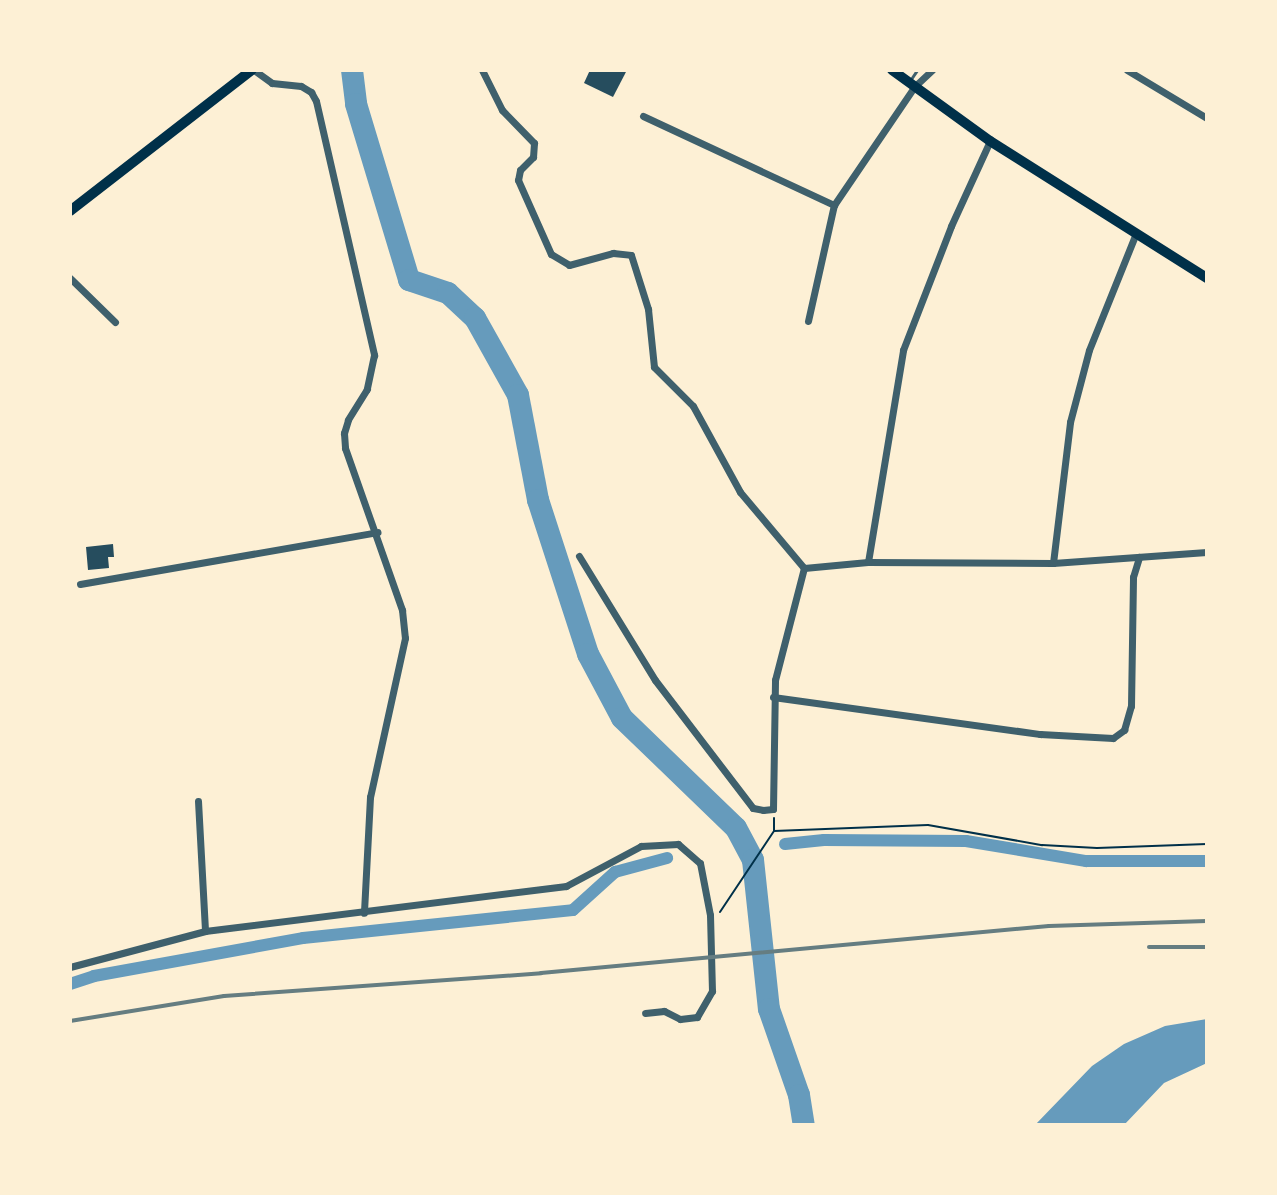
<!DOCTYPE html>
<html>
<head>
<meta charset="utf-8">
<style>
  body { margin:0 }
  #map { position:relative; width:1277px; height:1195px; overflow:hidden; background:#fdf0d5; font-family:"Alegreya Sans",sans-serif }
  div>[style] { position:absolute }
  [style*='--x'] { left:calc(var(--x)*1px); top:calc(var(--y)*1px); width:calc(var(--w)*1px); rotate:calc(var(--a)*1deg) }
  .water>* { inset:0; background:#669bbc }
  .canal>* { height:12px; margin:-6px; padding:0 6px; transform-origin:6px; border-radius:6px; background:#669bbc }
  .river>* { height:22px; margin:-11px; padding:0 11px; transform-origin:11px; border-radius:11px; background:#669bbc }
  .building>* { inset:0; background:#264d5e }
  .path>* { height:2px; margin:-1px; padding:0 1px; transform-origin:1px; border-radius:1px; background:#003049 }
  .service>* { height:3px; margin:-1.5px; padding:0 1.5px; transform-origin:1.5px; border-radius:1.5px; background:#3f606c }
  .minor>* { height:7px; margin:-3.5px; padding:0 3.5px; transform-origin:3.5px; border-radius:3.5px; background:#3f606c }
  .secondary>* { height:10px; margin:-5px; padding:0 5px; transform-origin:5px; border-radius:5px; background:#003049 }
  .rail>* { height:4px; margin:-2px; padding:0 2px; transform-origin:2px; border-radius:2px; background:#657d81 }
  span { translate:-50% -50%; white-space:nowrap; text-align:center; line-height:1.15; -webkit-text-stroke:6px #fdf0d5; paint-order:stroke }
  .frame { position:absolute; inset:0; border:72px solid #fdf0d5; pointer-events:none }
</style>
</head>
<body>
<div id="map">
  <div class="water">
    <div style="clip-path:polygon(1207px 1019px,1207px 1063px,1164px 1083px,1124px 1125px,1035px 1125px,1092px 1066px,1124px 1044px,1165px 1026px)"></div>
  </div>
  <div class="canal">
    <div style="--x:785;--y:844;--w:39;--a:-6"></div>
    <div style="--x:824;--y:840;--w:142;--a:0.4"></div>
    <div style="--x:966;--y:841;--w:122;--a:9.5"></div>
    <div style="--x:1086;--y:861;--w:121;--a:0"></div>
    <div style="--x:70;--y:984;--w:25;--a:-18"></div>
    <div style="--x:94;--y:976;--w:212;--a:-10.3"></div>
    <div style="--x:303;--y:938;--w:271;--a:-5.9"></div>
    <div style="--x:573;--y:910;--w:57;--a:-42.1"></div>
    <div style="--x:615;--y:872;--w:54;--a:-15.1"></div>
  </div>
  <div class="river">
    <div style="--x:352;--y:70;--w:34;--a:83"></div>
    <div style="--x:356;--y:104;--w:184;--a:73.2"></div>
    <div style="--x:409;--y:280;--w:41;--a:18.4"></div>
    <div style="--x:448;--y:293;--w:37;--a:43"></div>
    <div style="--x:475;--y:318;--w:88;--a:60.8"></div>
    <div style="--x:518;--y:395;--w:107;--a:79.2"></div>
    <div style="--x:538;--y:500;--w:162;--a:72"></div>
    <div style="--x:588;--y:654;--w:72;--a:62"></div>
    <div style="--x:622;--y:718;--w:158;--a:44"></div>
    <div style="--x:736;--y:828;--w:36;--a:62"></div>
    <div style="--x:753;--y:860;--w:150;--a:83.9"></div>
    <div style="--x:769;--y:1009;--w:91;--a:70.8"></div>
    <div style="--x:799;--y:1095;--w:30;--a:81"></div>
  </div>
  <div class="building">
    <div style="clip-path:polygon(590px 70px,627px 70px,613px 97px,584px 83px)"></div>
    <div style="clip-path:polygon(113px 544px,114px 557px,108px 557px,109px 568px,88px 570px,86px 547px)"></div>
  </div>
  <div class="path">
    <div style="--x:774;--y:831;--w:154;--a:-2.2"></div>
    <div style="--x:928;--y:825;--w:116;--a:10"></div>
    <div style="--x:1042;--y:845;--w:55;--a:3.1"></div>
    <div style="--x:1097;--y:848;--w:110;--a:-2.1"></div>
    <div style="--x:720;--y:912;--w:97;--a:-56.3"></div>
    <div style="--x:774;--y:831;--w:13;--a:-90"></div>
  </div>
  <div class="service">
    <div style="--x:911;--y:79;--w:11;--a:-56"></div>
  </div>
  <div class="minor">
    <div style="--x:254;--y:70;--w:22;--a:36"></div>
    <div style="--x:272;--y:83;--w:29;--a:6"></div>
    <div style="--x:301;--y:86;--w:12;--a:31"></div>
    <div style="--x:311;--y:92;--w:10;--a:61"></div>
    <div style="--x:316;--y:101;--w:261;--a:77.1"></div>
    <div style="--x:374;--y:355;--w:35;--a:102"></div>
    <div style="--x:367;--y:389;--w:36;--a:122"></div>
    <div style="--x:348;--y:420;--w:14;--a:107"></div>
    <div style="--x:344;--y:433;--w:15;--a:86"></div>
    <div style="--x:345;--y:448;--w:172;--a:70.6"></div>
    <div style="--x:402;--y:610;--w:28;--a:84"></div>
    <div style="--x:405;--y:638;--w:163;--a:102.4"></div>
    <div style="--x:370;--y:797;--w:116;--a:93"></div>
    <div style="--x:482;--y:70;--w:45;--a:63.4"></div>
    <div style="--x:502;--y:110;--w:46;--a:45.9"></div>
    <div style="--x:534;--y:143;--w:14;--a:94"></div>
    <div style="--x:533;--y:157;--w:18;--a:135"></div>
    <div style="--x:520;--y:170;--w:10;--a:101"></div>
    <div style="--x:518;--y:180;--w:81;--a:66"></div>
    <div style="--x:551;--y:254;--w:21;--a:31"></div>
    <div style="--x:569;--y:265;--w:46;--a:-15.3"></div>
    <div style="--x:613;--y:253;--w:18;--a:6"></div>
    <div style="--x:631;--y:255;--w:57;--a:72.5"></div>
    <div style="--x:648;--y:309;--w:58;--a:84.1"></div>
    <div style="--x:654;--y:367;--w:55;--a:45"></div>
    <div style="--x:693;--y:406;--w:98;--a:61.3"></div>
    <div style="--x:740;--y:492;--w:99;--a:49.9"></div>
    <div style="--x:804;--y:568;--w:64;--a:-5.4"></div>
    <div style="--x:868;--y:562;--w:185;--a:0.3"></div>
    <div style="--x:1053;--y:563;--w:154;--a:-4.1"></div>
    <div style="--x:1127;--y:70;--w:93;--a:31"></div>
    <div style="--x:643;--y:116;--w:211;--a:25"></div>
    <div style="--x:834;--y:205;--w:144;--a:-55.8"></div>
    <div style="--x:915;--y:86;--w:23;--a:-43"></div>
    <div style="--x:70;--y:278;--w:63;--a:44.4"></div>
    <div style="--x:808;--y:321;--w:119;--a:-77.4"></div>
    <div style="--x:579;--y:556;--w:145;--a:58.5"></div>
    <div style="--x:655;--y:680;--w:161;--a:52.6"></div>
    <div style="--x:753;--y:808;--w:10;--a:11"></div>
    <div style="--x:763;--y:810;--w:10;--a:-6"></div>
    <div style="--x:773;--y:809;--w:129;--a:-89.1"></div>
    <div style="--x:775;--y:680;--w:116;--a:-75.5"></div>
    <div style="--x:868;--y:562;--w:215;--a:-80.6"></div>
    <div style="--x:903;--y:350;--w:133;--a:-68.8"></div>
    <div style="--x:951;--y:226;--w:94;--a:-65.4"></div>
    <div style="--x:1053;--y:563;--w:142;--a:-83.1"></div>
    <div style="--x:1070;--y:422;--w:74;--a:-75.2"></div>
    <div style="--x:1089;--y:350;--w:126;--a:-68.1"></div>
    <div style="--x:80;--y:584;--w:302;--a:-9.9"></div>
    <div style="--x:773;--y:697;--w:270;--a:7.9"></div>
    <div style="--x:1040;--y:734;--w:73;--a:3.1"></div>
    <div style="--x:1113;--y:738;--w:14;--a:-36"></div>
    <div style="--x:1124;--y:730;--w:25;--a:-74"></div>
    <div style="--x:1131;--y:706;--w:129;--a:-89.1"></div>
    <div style="--x:1133;--y:577;--w:21;--a:-73"></div>
    <div style="--x:198;--y:801;--w:130;--a:86.9"></div>
    <div style="--x:70;--y:967;--w:140;--a:-14.9"></div>
    <div style="--x:205;--y:931;--w:364;--a:-7.1"></div>
    <div style="--x:566;--y:886;--w:85;--a:-28.1"></div>
    <div style="--x:641;--y:846;--w:37;--a:-3"></div>
    <div style="--x:678;--y:844;--w:29;--a:41"></div>
    <div style="--x:700;--y:863;--w:53;--a:79.1"></div>
    <div style="--x:710;--y:915;--w:76;--a:88.5"></div>
    <div style="--x:712;--y:991;--w:30;--a:120"></div>
    <div style="--x:697;--y:1017;--w:17;--a:173"></div>
    <div style="--x:680;--y:1019;--w:18;--a:-153"></div>
    <div style="--x:664;--y:1011;--w:19;--a:174"></div>
  </div>
  <div class="secondary">
    <div style="--x:892;--y:70;--w:121;--a:35.9"></div>
    <div style="--x:990;--y:141;--w:257;--a:32.3"></div>
    <div style="--x:70;--y:211;--w:230;--a:-37.8"></div>
  </div>
  <div class="rail">
    <div style="--x:1149;--y:947;--w:58;--a:0"></div>
    <div style="--x:70;--y:1021;--w:156;--a:-9.2"></div>
    <div style="--x:224;--y:996;--w:318;--a:-4.1"></div>
    <div style="--x:541;--y:973;--w:510;--a:-5.29"></div>
    <div style="--x:1049;--y:926;--w:158;--a:-1.8"></div>
  </div>
  <div class="frame"></div>
</div>
</body>
</html>
